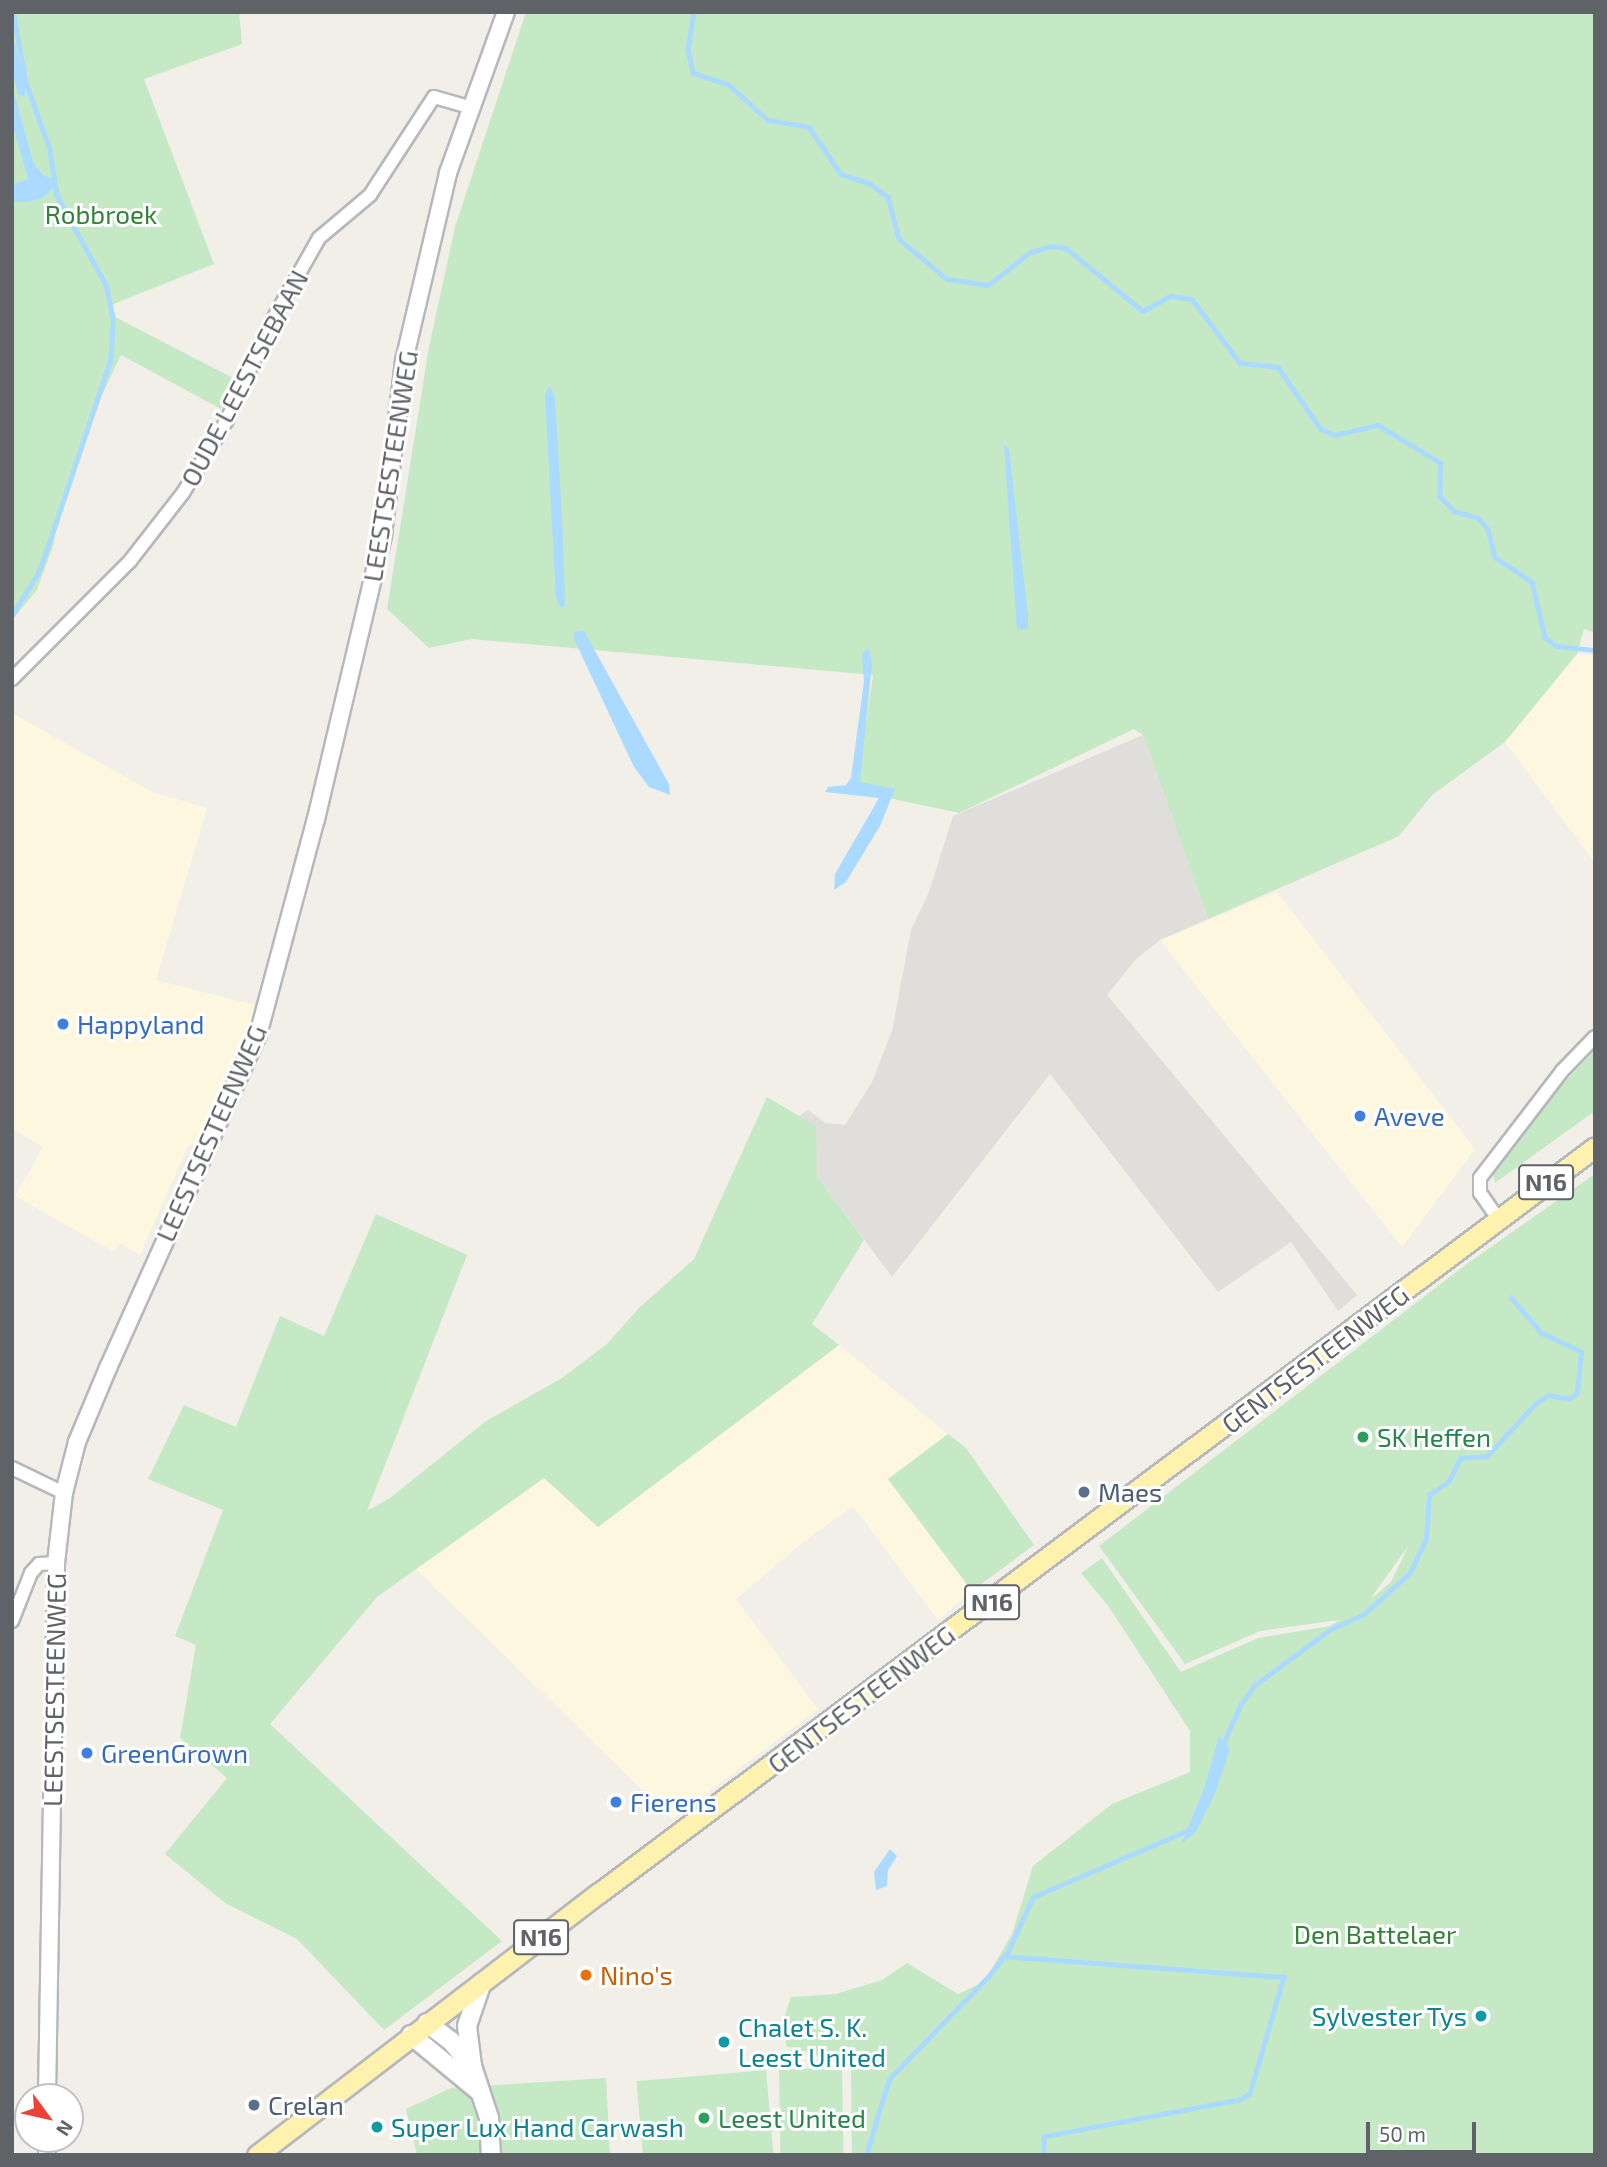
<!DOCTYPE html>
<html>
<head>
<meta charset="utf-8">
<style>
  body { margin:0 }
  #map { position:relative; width:1607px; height:2167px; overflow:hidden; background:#f1efe8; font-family:"Exo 2",sans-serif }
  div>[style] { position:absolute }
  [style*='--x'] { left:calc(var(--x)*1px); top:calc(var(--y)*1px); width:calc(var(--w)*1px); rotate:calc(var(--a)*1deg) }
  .commercial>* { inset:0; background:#fef7e0 }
  .industrial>* { inset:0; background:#e0deda }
  .green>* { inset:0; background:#c5e8c5; transform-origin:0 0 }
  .water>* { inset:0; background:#aadaff }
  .stream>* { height:4.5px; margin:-2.25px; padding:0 2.25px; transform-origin:2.25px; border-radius:2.25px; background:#aadaff }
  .roads { filter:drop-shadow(2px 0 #b5b8bc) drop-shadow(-2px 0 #b5b8bc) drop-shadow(0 2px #b5b8bc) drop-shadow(0 -2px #b5b8bc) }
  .minor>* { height:12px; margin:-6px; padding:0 6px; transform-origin:6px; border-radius:6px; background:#fff }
  .tertiary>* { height:16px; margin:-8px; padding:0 8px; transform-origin:8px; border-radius:8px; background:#fff }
  .secondary>* { height:18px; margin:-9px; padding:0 9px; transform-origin:9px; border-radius:9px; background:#fff }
  .primary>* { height:19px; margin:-9.5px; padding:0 9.5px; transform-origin:9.5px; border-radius:9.5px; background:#fff2af }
  .dots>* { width:19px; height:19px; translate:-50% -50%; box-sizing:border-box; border:4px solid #fff; border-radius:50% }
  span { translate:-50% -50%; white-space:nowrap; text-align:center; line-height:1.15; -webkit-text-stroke:6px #fff; paint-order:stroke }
  .shield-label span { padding:2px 5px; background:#fff; border:2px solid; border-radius:5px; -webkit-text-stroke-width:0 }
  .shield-label { font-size:24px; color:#5f6368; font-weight:700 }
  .park-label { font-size:26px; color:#348238 }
  .street-label { font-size:26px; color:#5f6368 }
  .shop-label { font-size:26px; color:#366cbe }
  .left { translate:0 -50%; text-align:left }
  .leisure-label { font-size:26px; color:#27864d }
  .service-label { font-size:26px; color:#4e5e75 }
  .food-label { font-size:26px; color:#c56008 }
  .culture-label { font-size:26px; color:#0d838f }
  .right { translate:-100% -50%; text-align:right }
  .frame { position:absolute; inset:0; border:14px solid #5f6368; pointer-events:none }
  .north { position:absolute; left:14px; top:2083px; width:70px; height:70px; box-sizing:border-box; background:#fff; border:2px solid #bfc1c3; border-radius:50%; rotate:123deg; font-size:19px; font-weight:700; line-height:28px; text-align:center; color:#5f6368 }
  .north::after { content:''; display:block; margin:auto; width:24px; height:32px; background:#ea4335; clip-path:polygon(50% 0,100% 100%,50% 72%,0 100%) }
  .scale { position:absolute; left:1366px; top:2122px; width:110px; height:32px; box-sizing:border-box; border:4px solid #5f6368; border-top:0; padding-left:9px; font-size:21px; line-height:24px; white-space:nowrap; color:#5f6368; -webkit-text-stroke:5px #fff; paint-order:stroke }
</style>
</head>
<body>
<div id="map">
  <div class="commercial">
    <div style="clip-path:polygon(1577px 654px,1595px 656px,1595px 863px,1505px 742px)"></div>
    <div style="clip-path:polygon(12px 713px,152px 792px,207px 808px,156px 980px,259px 1006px,195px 1145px,189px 1144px,140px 1255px,120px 1243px,114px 1252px,15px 1196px,43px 1147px,12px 1128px)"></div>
    <div style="clip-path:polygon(1277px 892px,1475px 1149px,1402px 1247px,1160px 940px)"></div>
    <div style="clip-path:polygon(839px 1345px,948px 1434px,888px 1479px,972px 1591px,938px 1620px,853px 1506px,802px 1543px,736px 1599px,818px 1709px,672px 1819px,415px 1568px,544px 1478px,598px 1527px)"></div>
  </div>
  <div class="industrial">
    <div style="clip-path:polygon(1143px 735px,1208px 919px,1160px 940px,1136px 959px,1107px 995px,1357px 1295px,1338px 1311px,1291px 1242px,1218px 1292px,1050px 1074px,892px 1277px,817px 1176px,798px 1117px,808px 1110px,826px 1123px,845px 1125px,872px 1082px,892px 1031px,911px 930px,929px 892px,953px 816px)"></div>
  </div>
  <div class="green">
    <div style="clip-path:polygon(12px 12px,239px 12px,242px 44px,144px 79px,214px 264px,111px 305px,115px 317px,233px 378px,221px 409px,121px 355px,93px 414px,60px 504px,54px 543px,37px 590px,12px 620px)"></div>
    <div style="clip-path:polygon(526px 12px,1595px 12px,1595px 633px,1584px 629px,1577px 654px,1505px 742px,1432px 795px,1399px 836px,1208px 919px,1143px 735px,1134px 729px,959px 813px,856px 791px,873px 675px,472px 639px,429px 648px,387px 609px,429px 347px,455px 227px)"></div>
    <div style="clip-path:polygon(1595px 1050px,1595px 1111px,1495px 1183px,1493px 1173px,1544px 1104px)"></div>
    <div style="clip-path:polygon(767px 1097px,816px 1126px,817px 1176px,864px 1240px,812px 1324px,839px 1345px,598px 1527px,544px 1478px,377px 1597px,270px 1724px,502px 1941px,384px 2030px,297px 1939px,225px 1903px,165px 1854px,227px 1778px,180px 1738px,196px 1645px,175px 1636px,223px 1510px,148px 1479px,184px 1405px,236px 1427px,280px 1316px,324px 1336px,376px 1214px,467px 1255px,367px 1511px,390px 1498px,486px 1421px,562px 1378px,607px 1344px,639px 1308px,694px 1259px)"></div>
    <div style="clip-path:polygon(evenodd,1595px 1174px,1595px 2155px,852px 2155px,851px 2066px,786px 2046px,785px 2015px,791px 1997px,836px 1994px,882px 1980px,907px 1963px,958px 1994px,984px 1982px,1012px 1934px,1033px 1866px,1112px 1804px,1190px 1772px,1190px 1731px,1109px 1607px,1081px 1573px,1102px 1558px,1181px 1672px,1258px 1638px,1330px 1626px,1339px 1620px,1260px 1631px,1185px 1664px,1099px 1546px,1468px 1263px,1595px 1174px,1409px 1545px,1391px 1582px,1372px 1598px,1371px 1598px,1409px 1545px)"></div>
    <div style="clip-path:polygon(948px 1434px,966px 1448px,1034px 1545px,972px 1591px,888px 1479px)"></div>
    <div style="left:842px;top:2068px;width:87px;height:63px;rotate:89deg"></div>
    <div style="left:766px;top:2070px;width:85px;height:130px;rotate:85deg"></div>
    <div style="clip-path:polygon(606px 2078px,610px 2155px,417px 2155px,406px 2109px,451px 2088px)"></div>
  </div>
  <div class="water">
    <div style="clip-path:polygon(12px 33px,25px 86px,25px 97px,18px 94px,12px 70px)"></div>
    <div style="clip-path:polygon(12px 85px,33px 162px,43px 175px,53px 179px,53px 188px,42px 198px,27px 202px,12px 202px,12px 185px,28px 179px,12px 122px)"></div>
    <div style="clip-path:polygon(550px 386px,555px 397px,563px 536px,565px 606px,561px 608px,556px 598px,545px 395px)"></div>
    <div style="clip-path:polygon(1004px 445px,1009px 449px,1028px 616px,1028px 629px,1017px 630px)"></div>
    <div style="clip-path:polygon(584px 631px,669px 784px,670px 795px,649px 787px,634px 767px,574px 639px,574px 632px)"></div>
    <div style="clip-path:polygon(869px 649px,872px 664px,860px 782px,895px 789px,880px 826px,846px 882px,834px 890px,835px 874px,879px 798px,825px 792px,828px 787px,846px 785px,851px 778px,864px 681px,862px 653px)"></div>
    <div style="clip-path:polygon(1219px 1736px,1230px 1749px,1215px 1794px,1196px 1832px,1181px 1844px,1204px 1789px)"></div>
    <div style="clip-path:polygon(890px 1849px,897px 1856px,888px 1870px,887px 1886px,876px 1890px,874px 1872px)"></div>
  </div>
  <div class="stream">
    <div style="--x:694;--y:12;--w:37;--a:99"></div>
    <div style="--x:688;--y:49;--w:25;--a:78"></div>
    <div style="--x:693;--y:73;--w:38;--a:18"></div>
    <div style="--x:729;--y:85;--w:52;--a:41.9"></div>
    <div style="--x:768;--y:120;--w:42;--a:9.7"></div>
    <div style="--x:809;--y:127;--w:57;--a:55.8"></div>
    <div style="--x:841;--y:174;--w:29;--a:18"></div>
    <div style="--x:869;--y:183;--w:24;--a:36"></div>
    <div style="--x:888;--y:197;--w:43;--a:75.3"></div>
    <div style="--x:899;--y:239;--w:62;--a:39.8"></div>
    <div style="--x:947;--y:279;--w:41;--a:8.3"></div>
    <div style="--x:988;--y:285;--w:52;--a:-38"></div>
    <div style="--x:1029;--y:253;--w:22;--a:-18"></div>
    <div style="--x:1050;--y:246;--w:16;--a:7"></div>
    <div style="--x:1066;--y:248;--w:99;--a:39.3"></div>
    <div style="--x:1143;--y:311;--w:31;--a:-29"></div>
    <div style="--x:1170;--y:296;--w:22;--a:8"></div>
    <div style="--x:1192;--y:299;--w:80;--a:53.1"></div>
    <div style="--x:1240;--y:363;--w:38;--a:6"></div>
    <div style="--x:1278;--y:367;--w:75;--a:55.3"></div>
    <div style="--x:1321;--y:429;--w:15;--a:23"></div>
    <div style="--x:1335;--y:435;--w:44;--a:-13.1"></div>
    <div style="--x:1378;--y:425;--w:74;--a:31.1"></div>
    <div style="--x:1441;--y:463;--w:33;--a:92"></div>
    <div style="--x:1440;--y:496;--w:21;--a:47"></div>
    <div style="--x:1454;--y:511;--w:25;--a:16"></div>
    <div style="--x:1478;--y:518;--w:15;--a:48"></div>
    <div style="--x:1488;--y:529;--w:29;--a:76"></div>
    <div style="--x:1495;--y:557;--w:45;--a:34"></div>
    <div style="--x:1532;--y:582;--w:57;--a:76.7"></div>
    <div style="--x:1545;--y:637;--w:14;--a:39"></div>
    <div style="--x:1556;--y:646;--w:39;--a:6"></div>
    <div style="--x:12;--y:615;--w:49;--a:-58.2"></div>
    <div style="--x:38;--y:573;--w:35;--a:-70"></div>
    <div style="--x:50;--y:540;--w:189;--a:-71.5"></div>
    <div style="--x:110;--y:361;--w:41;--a:-85.8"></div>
    <div style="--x:113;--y:320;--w:35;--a:-102"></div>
    <div style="--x:106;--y:286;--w:102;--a:-118.8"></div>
    <div style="--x:57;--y:197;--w:50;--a:-99.3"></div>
    <div style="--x:49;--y:148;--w:71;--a:-109.7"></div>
    <div style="--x:25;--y:81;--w:70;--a:-99.9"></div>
    <div style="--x:1223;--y:1744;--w:44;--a:-65.8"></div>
    <div style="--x:1241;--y:1704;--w:24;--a:-54"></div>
    <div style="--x:1255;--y:1685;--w:94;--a:-36.4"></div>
    <div style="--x:1331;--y:1629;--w:35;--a:-24"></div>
    <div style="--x:1363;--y:1615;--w:63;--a:-41.8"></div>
    <div style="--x:1410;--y:1573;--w:38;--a:-65"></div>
    <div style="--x:1426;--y:1539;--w:44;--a:-86.1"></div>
    <div style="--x:1429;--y:1495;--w:24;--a:-35"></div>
    <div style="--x:1449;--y:1481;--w:25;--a:-64"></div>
    <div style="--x:1460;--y:1458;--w:27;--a:-4"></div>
    <div style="--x:1487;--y:1456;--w:72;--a:-47.2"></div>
    <div style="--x:1536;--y:1403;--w:15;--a:-32"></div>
    <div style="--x:1549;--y:1395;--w:20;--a:11"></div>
    <div style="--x:1569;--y:1399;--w:10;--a:-37"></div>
    <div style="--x:1577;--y:1393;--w:41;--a:-84.4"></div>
    <div style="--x:1581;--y:1352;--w:44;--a:-154.6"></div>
    <div style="--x:1541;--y:1333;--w:46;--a:-130.6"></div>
    <div style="--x:1004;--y:1956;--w:281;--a:4.3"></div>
    <div style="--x:1284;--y:1977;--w:122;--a:106.2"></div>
    <div style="--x:1250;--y:2094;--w:13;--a:151"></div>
    <div style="--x:1239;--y:2100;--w:198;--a:169.3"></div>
    <div style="--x:1044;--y:2137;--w:18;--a:90"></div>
    <div style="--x:866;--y:2155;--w:79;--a:-73.2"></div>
    <div style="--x:889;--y:2079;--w:142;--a:-45.9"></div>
    <div style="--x:988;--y:1977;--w:33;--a:-52"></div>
    <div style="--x:1008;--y:1951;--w:60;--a:-65.2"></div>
    <div style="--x:1033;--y:1897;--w:167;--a:-23.3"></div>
  </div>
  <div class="roads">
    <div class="minor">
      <div style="--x:12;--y:679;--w:167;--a:-45"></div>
      <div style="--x:130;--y:561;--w:86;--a:-52.1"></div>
      <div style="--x:183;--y:493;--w:85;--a:-58.9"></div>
      <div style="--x:227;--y:420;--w:98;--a:-66"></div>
      <div style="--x:267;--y:330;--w:106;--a:-60.5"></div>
      <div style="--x:319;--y:238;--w:67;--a:-40.1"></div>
      <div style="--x:370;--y:195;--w:117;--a:-56.9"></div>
      <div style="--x:434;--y:97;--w:40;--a:16"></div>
      <div style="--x:1497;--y:1217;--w:29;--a:-125"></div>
      <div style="--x:1480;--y:1193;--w:15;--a:-90"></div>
      <div style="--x:1480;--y:1178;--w:135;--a:-52.5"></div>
      <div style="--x:1562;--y:1071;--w:47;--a:-45.9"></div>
      <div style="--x:12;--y:1468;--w:58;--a:25.7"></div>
      <div style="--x:12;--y:1621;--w:52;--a:-68.4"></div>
      <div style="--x:31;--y:1573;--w:12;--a:-48"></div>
      <div style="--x:39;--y:1564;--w:17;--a:-3"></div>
    </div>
    <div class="tertiary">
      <div style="--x:47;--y:2097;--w:534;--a:-89.03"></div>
      <div style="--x:56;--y:1563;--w:70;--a:-83.5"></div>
      <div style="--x:64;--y:1493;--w:53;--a:-75.7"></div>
      <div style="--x:77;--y:1442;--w:80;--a:-67.3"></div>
      <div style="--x:108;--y:1368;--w:365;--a:-65.8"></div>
      <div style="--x:258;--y:1035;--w:224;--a:-75"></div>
      <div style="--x:316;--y:819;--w:292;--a:-76.7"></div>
      <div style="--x:383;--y:535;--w:175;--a:-83.1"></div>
      <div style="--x:404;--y:361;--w:193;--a:-76.8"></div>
      <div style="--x:448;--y:173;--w:171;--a:-70.2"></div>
      <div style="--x:47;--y:2155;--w:16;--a:-90"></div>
    </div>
    <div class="secondary">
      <div style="--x:427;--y:2023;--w:30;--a:37"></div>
      <div style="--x:451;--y:2041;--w:33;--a:50"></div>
      <div style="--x:472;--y:2066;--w:55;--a:71.9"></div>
      <div style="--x:489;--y:2118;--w:37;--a:87"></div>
      <div style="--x:411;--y:2035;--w:88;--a:39.5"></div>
      <div style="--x:472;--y:2066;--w:40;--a:-97.1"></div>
      <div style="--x:467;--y:2026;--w:46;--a:-71.2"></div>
    </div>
    <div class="primary">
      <div style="--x:257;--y:2155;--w:431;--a:-37.5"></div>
      <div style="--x:599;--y:1893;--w:1244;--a:-36.83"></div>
    </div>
  </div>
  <div class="dots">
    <div style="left:63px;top:1024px;background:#3f7fe0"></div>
    <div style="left:1360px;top:1116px;background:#3f7fe0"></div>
    <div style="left:1363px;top:1437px;background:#2e9e5b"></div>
    <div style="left:1084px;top:1492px;background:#5c6f8a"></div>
    <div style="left:87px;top:1753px;background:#3f7fe0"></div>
    <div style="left:616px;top:1802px;background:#3f7fe0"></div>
    <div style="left:586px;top:1975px;background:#e8710a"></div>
    <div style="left:1481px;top:2016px;background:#0f9aa8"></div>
    <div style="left:724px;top:2042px;background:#0f9aa8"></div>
    <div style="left:254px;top:2105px;background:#5c6f8a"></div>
    <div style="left:704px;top:2118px;background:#2e9e5b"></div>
    <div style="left:377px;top:2127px;background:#0f9aa8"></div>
  </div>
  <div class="shield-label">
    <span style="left:1546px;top:1182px">N16</span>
    <span style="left:992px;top:1602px">N16</span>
    <span style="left:541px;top:1937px">N16</span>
  </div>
  <div class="park-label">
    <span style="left:101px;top:214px">Robbroek</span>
    <span style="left:1375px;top:1934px">Den Battelaer</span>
  </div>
  <div class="street-label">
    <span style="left:244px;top:378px;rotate:-62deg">OUDE LEESTSEBAAN</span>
    <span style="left:390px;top:466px;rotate:-81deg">LEESTSESTEENWEG</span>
    <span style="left:211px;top:1133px;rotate:-66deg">LEESTSESTEENWEG</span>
    <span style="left:1315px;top:1359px;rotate:-37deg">GENTSESTEENWEG</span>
    <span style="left:54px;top:1690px;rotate:-89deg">LEESTSESTEENWEG</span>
    <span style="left:861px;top:1699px;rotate:-37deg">GENTSESTEENWEG</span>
  </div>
  <div class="shop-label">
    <span class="left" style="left:77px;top:1024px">Happyland</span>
    <span class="left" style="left:1374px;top:1116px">Aveve</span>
    <span class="left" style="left:101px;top:1753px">GreenGrown</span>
    <span class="left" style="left:630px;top:1802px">Fierens</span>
  </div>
  <div class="leisure-label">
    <span class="left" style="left:1377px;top:1437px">SK Heffen</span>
    <span class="left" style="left:718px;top:2118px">Leest United</span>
  </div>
  <div class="service-label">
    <span class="left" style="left:1098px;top:1492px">Maes</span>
    <span class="left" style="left:268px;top:2105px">Crelan</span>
  </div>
  <div class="food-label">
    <span class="left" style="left:600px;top:1975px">Nino's</span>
  </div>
  <div class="culture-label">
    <span class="right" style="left:1467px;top:2016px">Sylvester Tys</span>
    <span class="left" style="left:738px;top:2042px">Chalet S. K.<br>Leest United</span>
    <span class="left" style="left:391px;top:2127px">Super Lux Hand Carwash</span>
  </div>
  <div class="frame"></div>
  <div class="north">N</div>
  <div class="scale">50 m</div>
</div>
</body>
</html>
